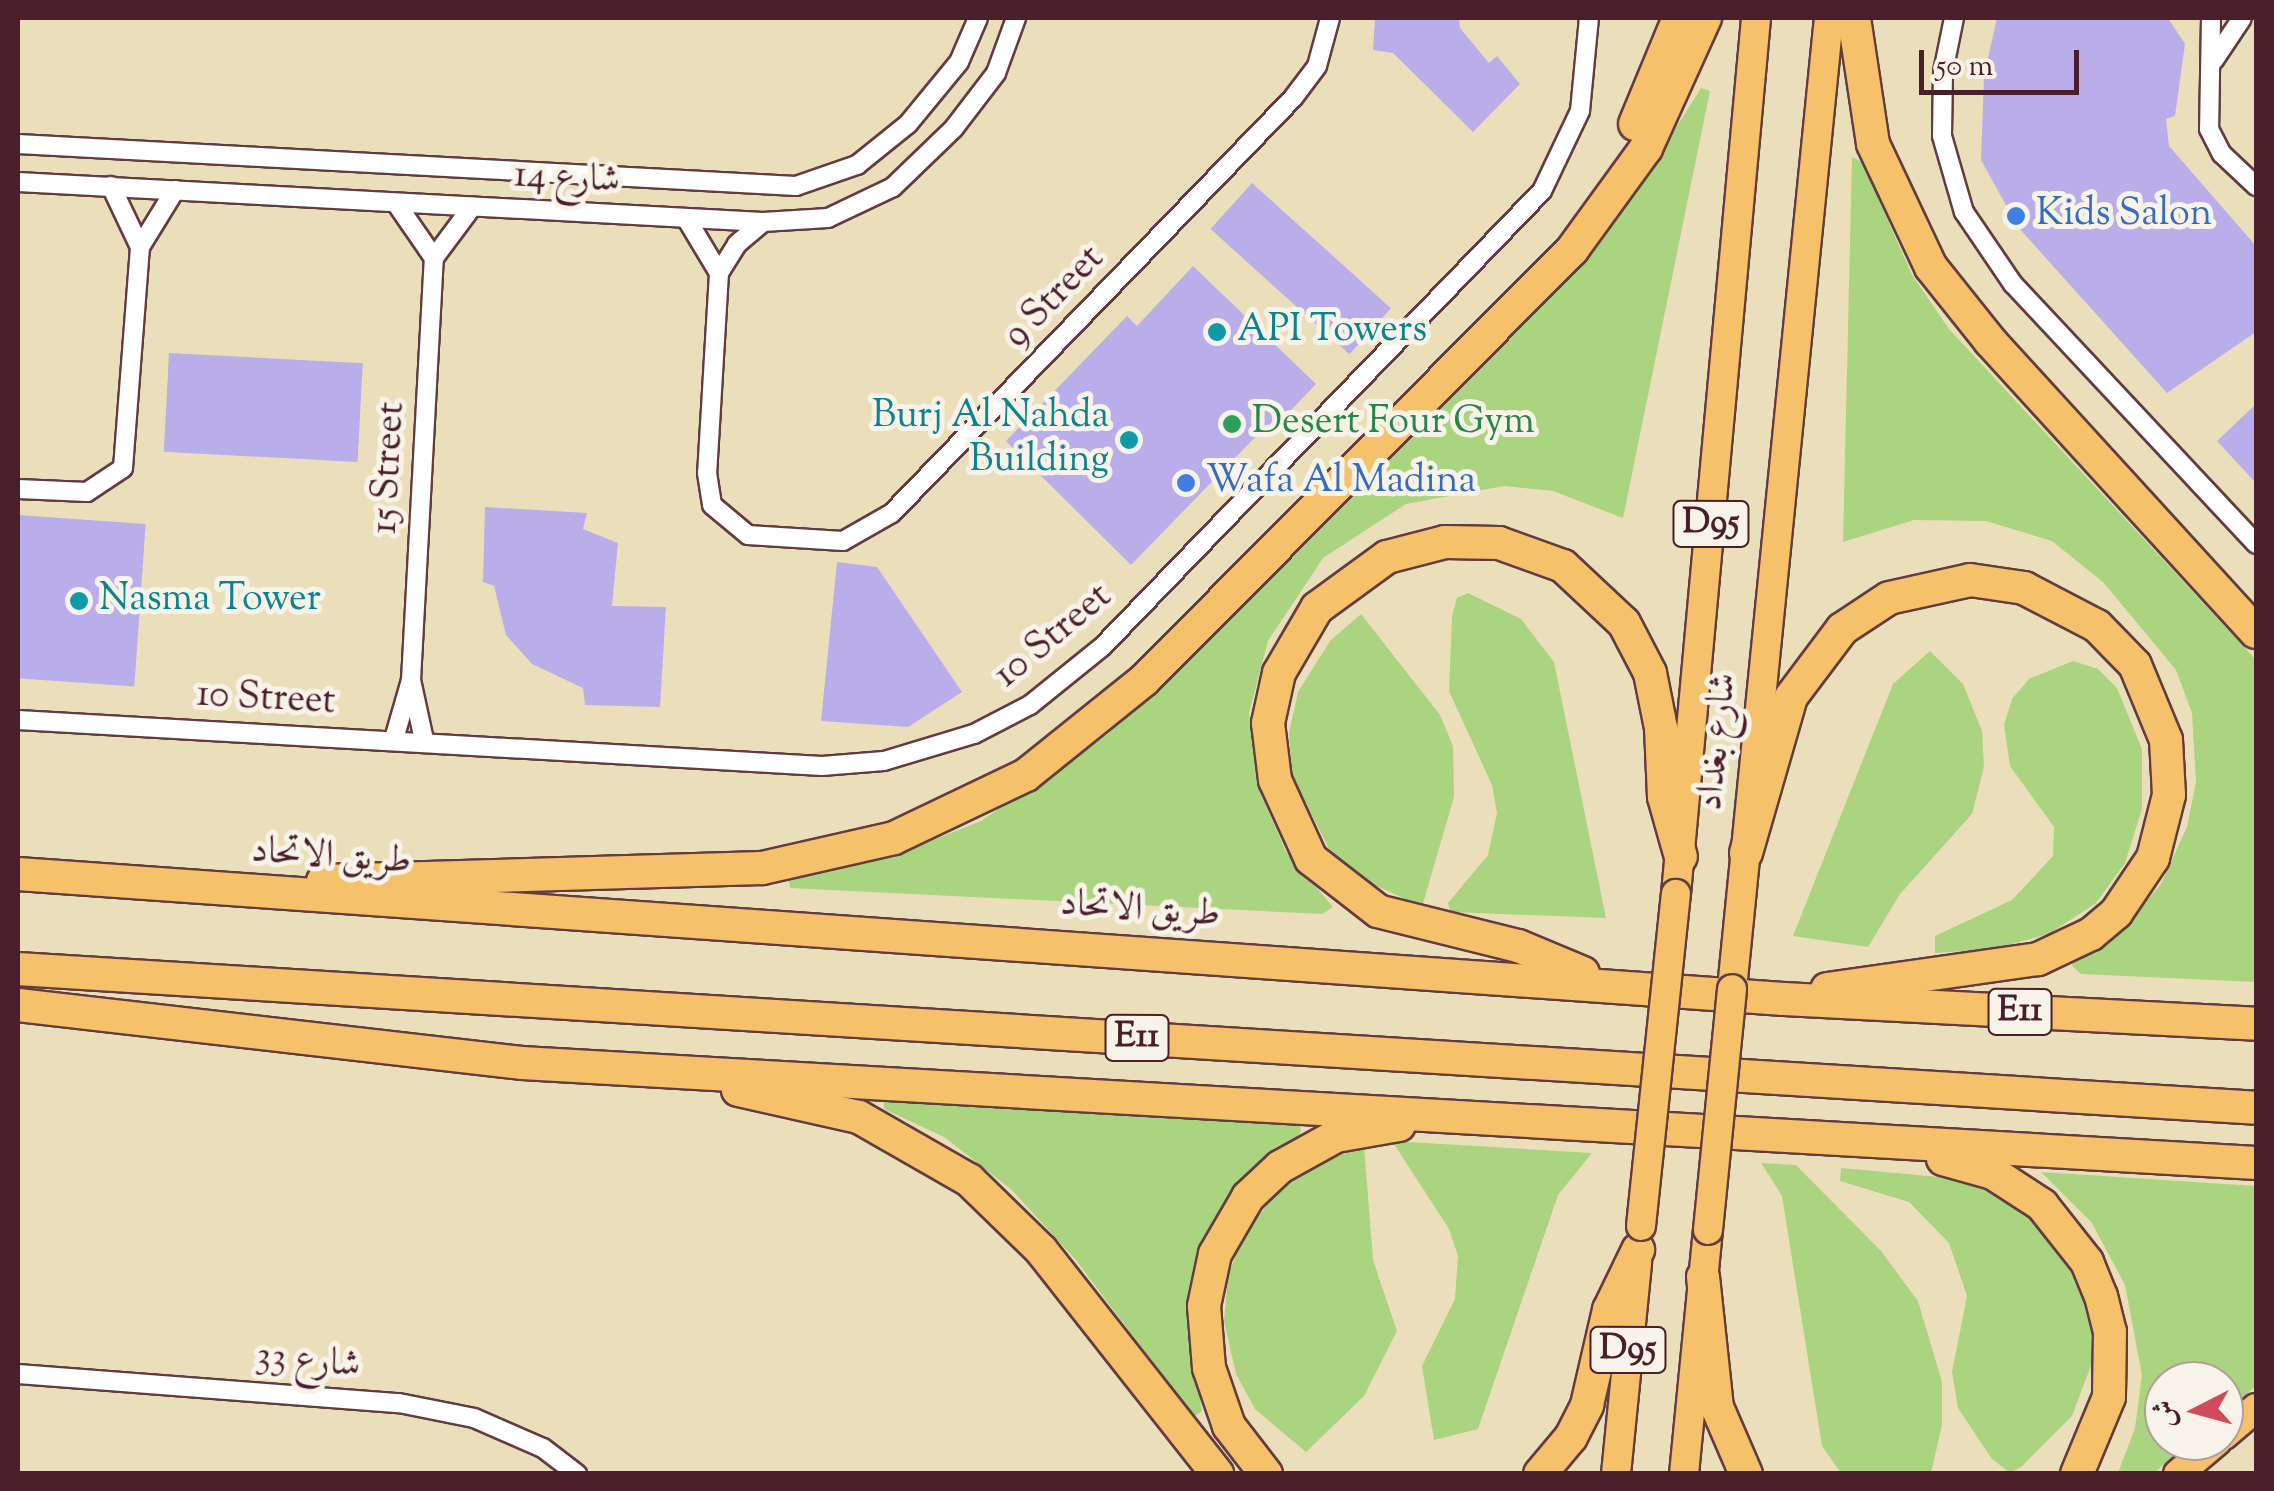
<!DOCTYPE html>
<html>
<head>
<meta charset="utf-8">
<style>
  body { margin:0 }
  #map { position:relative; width:2274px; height:1491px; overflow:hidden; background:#ebdfbb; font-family:"Sorts Mill Goudy",Amiri,serif }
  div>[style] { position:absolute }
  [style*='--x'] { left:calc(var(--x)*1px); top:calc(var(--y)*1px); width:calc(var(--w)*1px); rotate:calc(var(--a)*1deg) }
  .green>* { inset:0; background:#aad47f }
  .building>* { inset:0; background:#baaeea; transform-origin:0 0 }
  .roads { filter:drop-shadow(2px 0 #623c41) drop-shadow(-2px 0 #623c41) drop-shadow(0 2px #623c41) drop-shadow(0 -2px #623c41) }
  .street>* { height:18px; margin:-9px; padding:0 9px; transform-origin:9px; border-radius:9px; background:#fff }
  .primary>* { height:28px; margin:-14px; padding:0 14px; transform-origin:14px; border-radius:14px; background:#f5c16b }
  .highway>* { height:32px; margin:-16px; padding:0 16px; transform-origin:16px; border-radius:16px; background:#f5c16b }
  .bridges { filter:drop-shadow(2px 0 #623c41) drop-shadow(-2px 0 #623c41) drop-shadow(0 2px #623c41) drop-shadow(0 -2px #623c41) }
  .primary-bridge>* { height:28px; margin:-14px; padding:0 14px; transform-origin:14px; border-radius:14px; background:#f5c16b }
  .dots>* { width:28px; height:28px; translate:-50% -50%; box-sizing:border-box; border:5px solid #f7f3e8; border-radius:50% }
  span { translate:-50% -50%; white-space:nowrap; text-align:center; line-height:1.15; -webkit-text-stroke:10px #f7f3e8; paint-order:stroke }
  .shield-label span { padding:2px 8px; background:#f7f3e8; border:2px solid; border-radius:8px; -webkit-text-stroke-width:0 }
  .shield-label { font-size:35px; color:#4a1f2b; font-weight:700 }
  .street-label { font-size:38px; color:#4a1f2b }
  .shop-label { font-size:38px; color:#366cbe }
  .left { translate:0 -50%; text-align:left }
  .culture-label { font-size:38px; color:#0d838f }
  .right { translate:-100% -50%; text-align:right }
  .leisure-label { font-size:38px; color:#27864d }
  .frame { position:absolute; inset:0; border:20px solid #4a1f2b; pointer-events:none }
  .north { position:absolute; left:2144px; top:1361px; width:100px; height:100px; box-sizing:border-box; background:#f7f3e8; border:2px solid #b29e9c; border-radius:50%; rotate:264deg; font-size:28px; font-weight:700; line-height:40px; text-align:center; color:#4a1f2b }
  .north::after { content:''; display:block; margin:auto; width:35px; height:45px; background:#d1495b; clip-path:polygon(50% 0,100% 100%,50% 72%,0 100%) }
  .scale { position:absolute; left:1919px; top:50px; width:160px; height:45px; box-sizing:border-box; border:5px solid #4a1f2b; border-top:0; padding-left:12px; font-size:30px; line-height:35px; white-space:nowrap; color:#4a1f2b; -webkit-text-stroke:8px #f7f3e8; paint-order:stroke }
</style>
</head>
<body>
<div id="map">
  <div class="green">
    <div style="clip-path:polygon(1701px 88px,1710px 91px,1623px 518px,1553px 491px,1504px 486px,1406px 504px,1323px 558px,1268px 641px,1249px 713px,1257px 785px,1286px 852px,1333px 907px,1322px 914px,790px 888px,789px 880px,901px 853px,981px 821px,1108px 734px,1646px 175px)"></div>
    <div style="clip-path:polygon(1852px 157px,1862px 162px,1912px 275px,1949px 329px,2256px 660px,2256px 982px,2081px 974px,2071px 965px,2121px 931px,2161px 884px,2187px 827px,2196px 782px,2192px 713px,2176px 670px,2104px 583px,2052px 541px,1986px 521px,1914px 520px,1843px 542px)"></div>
    <div style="clip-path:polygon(1468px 593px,1521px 619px,1554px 662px,1606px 918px,1450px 912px,1448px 903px,1488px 855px,1497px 813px,1492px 785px,1449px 691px,1452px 616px,1457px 598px)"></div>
    <div style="clip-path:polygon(1361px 614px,1440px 715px,1453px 746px,1454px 797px,1422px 907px,1362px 879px,1329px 849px,1292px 775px,1289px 733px,1298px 692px,1330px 641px)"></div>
    <div style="clip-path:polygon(1930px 651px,1963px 684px,1982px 731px,1984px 767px,1972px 814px,1900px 894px,1868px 947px,1793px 936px,1893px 684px)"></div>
    <div style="clip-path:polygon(2073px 661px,2098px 669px,2117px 688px,2142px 749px,2142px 809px,2125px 863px,2096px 903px,2049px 934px,1993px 949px,1935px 953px,1935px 936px,2012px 900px,2053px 856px,2054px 827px,2010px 766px,2004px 725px,2012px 699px,2029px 679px)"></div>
    <div style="clip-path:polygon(884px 1100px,1301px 1124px,1300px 1135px,1235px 1187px,1203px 1241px,1187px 1328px,1202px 1411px,1194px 1417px,1075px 1259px,1012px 1190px,944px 1137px,884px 1109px)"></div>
    <div style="clip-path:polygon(1392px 1141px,1592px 1153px,1558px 1195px,1478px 1429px,1434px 1440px,1422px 1366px,1455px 1299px,1458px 1256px,1449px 1229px)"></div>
    <div style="clip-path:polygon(1364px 1145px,1373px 1260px,1397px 1331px,1364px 1396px,1306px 1452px,1255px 1409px,1236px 1374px,1224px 1321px,1228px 1276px,1242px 1238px,1277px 1192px,1306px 1170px)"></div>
    <div style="clip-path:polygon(1761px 1163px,1796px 1165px,1881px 1251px,1918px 1301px,1942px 1382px,1942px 1425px,1931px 1473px,1841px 1473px,1822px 1446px,1782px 1196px)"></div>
    <div style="clip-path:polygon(1841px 1168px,1972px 1180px,2024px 1208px,2063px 1250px,2092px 1323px,2092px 1363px,2072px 1416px,2021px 1467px,2010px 1473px,1991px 1458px,1958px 1408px,1952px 1372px,1967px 1296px,1949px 1243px,1909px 1202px,1840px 1181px)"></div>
    <div style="clip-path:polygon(2041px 1172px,2256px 1186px,2256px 1386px,2224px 1413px,2224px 1381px,2164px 1381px,2164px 1441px,2191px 1441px,2154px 1473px,2118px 1473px,2135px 1428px,2142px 1375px,2125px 1285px,2092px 1223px)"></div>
  </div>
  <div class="building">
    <div style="clip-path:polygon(1375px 18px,1459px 18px,1460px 28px,1489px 63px,1497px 56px,1520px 84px,1473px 132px,1393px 53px,1373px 50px)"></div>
    <div style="clip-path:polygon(1997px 18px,2168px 18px,2185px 44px,2175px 116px,2166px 119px,2169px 146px,2256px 246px,2256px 332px,2167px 393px,2018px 227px,1981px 160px,1984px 76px)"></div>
    <div style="left:1252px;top:183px;width:187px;height:62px;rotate:42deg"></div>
    <div style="clip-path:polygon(1193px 266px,1316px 384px,1273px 429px,1268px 424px,1131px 565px,1006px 441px,1127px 316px,1137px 326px)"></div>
    <div style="left:169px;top:353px;width:194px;height:99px;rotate:3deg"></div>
    <div style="clip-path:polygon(2256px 404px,2256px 483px,2217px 441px)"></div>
    <div style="clip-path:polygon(485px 507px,587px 513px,583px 529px,618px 543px,612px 606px,666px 607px,660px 707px,585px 705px,583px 688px,532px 664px,506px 635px,494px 586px,483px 582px)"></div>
    <div style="left:18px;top:515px;width:128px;height:163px;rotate:4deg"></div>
    <div style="clip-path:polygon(837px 562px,877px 567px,962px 692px,908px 727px,821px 721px)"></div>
  </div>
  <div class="roads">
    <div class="street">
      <div style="--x:1954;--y:18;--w:55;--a:101.5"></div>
      <div style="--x:1943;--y:72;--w:64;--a:90.9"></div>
      <div style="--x:1942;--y:136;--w:79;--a:73.9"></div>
      <div style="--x:1964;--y:212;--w:87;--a:55.8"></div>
      <div style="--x:2013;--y:284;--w:356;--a:46.9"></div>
      <div style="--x:2211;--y:18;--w:111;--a:91"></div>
      <div style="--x:2209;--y:129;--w:28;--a:63"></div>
      <div style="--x:2222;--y:154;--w:47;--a:43.3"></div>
      <div style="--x:2214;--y:60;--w:50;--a:-56.3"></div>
      <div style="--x:18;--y:144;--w:779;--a:3.09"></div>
      <div style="--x:796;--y:186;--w:65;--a:-19"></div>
      <div style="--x:857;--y:165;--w:65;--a:-38.8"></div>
      <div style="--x:908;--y:124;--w:80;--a:-50.6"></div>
      <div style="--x:959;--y:62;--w:48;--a:-66.6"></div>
      <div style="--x:18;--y:182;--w:746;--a:3.07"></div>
      <div style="--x:763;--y:222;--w:65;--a:-3.5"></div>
      <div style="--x:828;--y:218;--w:72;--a:-25.5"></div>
      <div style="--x:893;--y:187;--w:85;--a:-44"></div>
      <div style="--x:954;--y:128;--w:69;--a:-52.6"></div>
      <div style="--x:996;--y:73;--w:59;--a:-70"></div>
      <div style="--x:111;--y:186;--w:68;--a:64.6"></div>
      <div style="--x:396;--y:203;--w:67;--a:55.4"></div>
      <div style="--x:686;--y:218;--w:64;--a:59"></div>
      <div style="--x:719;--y:273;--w:200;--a:93.4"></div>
      <div style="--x:707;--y:473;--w:32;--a:81"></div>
      <div style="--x:712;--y:505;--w:47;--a:39.8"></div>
      <div style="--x:748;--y:535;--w:95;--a:3.6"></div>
      <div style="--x:843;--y:541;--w:56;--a:-29.7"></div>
      <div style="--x:892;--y:513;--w:577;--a:-45.98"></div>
      <div style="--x:1293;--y:98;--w:40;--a:-53"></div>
      <div style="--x:1317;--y:66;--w:50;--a:-74.8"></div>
      <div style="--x:719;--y:273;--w:34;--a:-58"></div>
      <div style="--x:737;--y:244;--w:34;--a:-40"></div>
      <div style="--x:18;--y:489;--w:69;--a:2.5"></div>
      <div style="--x:87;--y:492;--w:43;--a:-33.7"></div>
      <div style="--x:123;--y:468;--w:222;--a:-85.6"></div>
      <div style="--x:140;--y:247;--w:67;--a:-58.4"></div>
      <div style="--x:411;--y:680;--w:61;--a:77.8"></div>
      <div style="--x:18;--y:720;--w:805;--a:3.27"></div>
      <div style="--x:822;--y:766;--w:62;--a:-4.6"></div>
      <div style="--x:884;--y:761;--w:94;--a:-16.7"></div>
      <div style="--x:974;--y:734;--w:63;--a:-27.4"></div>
      <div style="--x:1030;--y:705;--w:94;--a:-38.9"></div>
      <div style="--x:1103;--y:646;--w:632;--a:-46.03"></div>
      <div style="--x:1542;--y:191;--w:89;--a:-64.6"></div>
      <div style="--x:1580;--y:111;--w:93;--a:-84.5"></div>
      <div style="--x:394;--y:739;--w:61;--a:-73.9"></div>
      <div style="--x:411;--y:680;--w:423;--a:-86.9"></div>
      <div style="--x:434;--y:258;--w:64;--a:-53.3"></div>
      <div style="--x:18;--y:1374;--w:382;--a:4.4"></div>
      <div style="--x:399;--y:1403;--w:76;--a:11.3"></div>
      <div style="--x:474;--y:1418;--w:75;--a:23.5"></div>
      <div style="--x:543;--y:1448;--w:43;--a:37.4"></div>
    </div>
    <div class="primary">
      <div style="--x:1676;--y:894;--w:880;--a:-84.78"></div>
      <div style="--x:1732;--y:989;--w:976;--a:-84.3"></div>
      <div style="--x:2224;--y:1435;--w:42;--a:-40.2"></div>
      <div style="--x:1616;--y:1474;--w:213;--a:-84.3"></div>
      <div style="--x:1684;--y:1474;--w:245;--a:-84.4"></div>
      <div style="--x:2178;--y:1474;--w:51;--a:-40.2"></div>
    </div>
    <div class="highway">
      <div style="--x:1854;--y:18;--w:127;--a:81.4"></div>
      <div style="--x:1873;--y:144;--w:136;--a:64.8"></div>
      <div style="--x:1931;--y:267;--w:95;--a:51.4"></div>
      <div style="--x:1990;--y:341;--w:394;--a:47.6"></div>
      <div style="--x:1635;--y:124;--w:115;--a:-67.5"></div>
      <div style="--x:1746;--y:853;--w:162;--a:-73.9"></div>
      <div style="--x:1791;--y:697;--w:85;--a:-53.1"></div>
      <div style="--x:1842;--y:629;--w:56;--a:-33.4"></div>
      <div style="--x:1889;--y:598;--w:83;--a:-12.5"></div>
      <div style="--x:1970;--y:580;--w:55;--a:8.4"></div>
      <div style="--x:2024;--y:588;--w:82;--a:27.5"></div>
      <div style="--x:2097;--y:626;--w:54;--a:45.7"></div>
      <div style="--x:2135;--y:665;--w:81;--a:67.5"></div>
      <div style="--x:2166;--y:740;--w:55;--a:86.9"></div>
      <div style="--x:2169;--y:795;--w:65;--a:104.3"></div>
      <div style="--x:2153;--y:858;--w:66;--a:123.9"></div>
      <div style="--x:2116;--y:913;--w:33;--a:140"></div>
      <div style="--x:2091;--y:934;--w:59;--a:154.7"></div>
      <div style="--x:2038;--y:959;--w:213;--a:171.9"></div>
      <div style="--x:18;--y:874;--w:1770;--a:4.05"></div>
      <div style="--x:1784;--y:999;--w:473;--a:3"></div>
      <div style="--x:323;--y:881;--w:439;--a:-1.7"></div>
      <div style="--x:762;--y:868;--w:135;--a:-12.8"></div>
      <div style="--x:894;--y:838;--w:146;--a:-25.5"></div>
      <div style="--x:1026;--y:775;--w:151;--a:-38.8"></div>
      <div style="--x:1144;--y:680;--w:607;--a:-45.13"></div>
      <div style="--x:1572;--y:250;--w:126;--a:-54"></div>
      <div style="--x:1646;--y:148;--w:143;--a:-65.6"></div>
      <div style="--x:18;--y:969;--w:2242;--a:3.55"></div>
      <div style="--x:1583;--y:973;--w:70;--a:-157.4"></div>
      <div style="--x:1518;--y:946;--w:144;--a:-166"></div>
      <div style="--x:1378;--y:911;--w:85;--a:-142.2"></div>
      <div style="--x:1311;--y:859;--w:87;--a:-114.5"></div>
      <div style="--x:1275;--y:780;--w:57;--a:-97"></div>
      <div style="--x:1268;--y:723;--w:51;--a:-77.6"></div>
      <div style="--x:1279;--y:673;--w:75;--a:-59.7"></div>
      <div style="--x:1317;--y:608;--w:87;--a:-36.1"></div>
      <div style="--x:1387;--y:557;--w:60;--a:-14.5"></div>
      <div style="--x:1445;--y:542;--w:54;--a:1.1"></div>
      <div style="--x:1499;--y:543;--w:68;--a:19.8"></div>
      <div style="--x:1563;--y:566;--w:83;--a:43.1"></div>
      <div style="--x:1624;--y:623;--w:56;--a:62.5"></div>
      <div style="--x:1650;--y:673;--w:56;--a:78.7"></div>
      <div style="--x:1661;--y:728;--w:69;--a:87.5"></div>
      <div style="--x:1664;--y:797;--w:62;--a:74.2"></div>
      <div style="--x:18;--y:1005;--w:507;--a:6.56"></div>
      <div style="--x:522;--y:1063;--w:1737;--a:3.3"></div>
      <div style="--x:738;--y:1090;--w:124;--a:12.6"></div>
      <div style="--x:859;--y:1117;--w:127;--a:29.8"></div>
      <div style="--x:969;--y:1180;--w:100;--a:44.2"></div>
      <div style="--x:1041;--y:1250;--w:285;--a:51.8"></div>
      <div style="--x:1943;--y:1159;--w:52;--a:15.6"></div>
      <div style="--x:1993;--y:1173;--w:59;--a:33.1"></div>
      <div style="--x:2042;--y:1205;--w:73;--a:51.7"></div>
      <div style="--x:2087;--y:1262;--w:37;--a:68"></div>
      <div style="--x:2101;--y:1296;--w:37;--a:76"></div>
      <div style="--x:2110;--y:1332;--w:65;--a:90.9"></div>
      <div style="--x:2109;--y:1397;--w:83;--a:112.6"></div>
      <div style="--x:1703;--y:1277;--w:131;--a:83.9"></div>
      <div style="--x:1717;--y:1407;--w:73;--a:66.6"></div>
      <div style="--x:1266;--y:1474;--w:61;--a:-127.6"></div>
      <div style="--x:1229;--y:1426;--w:61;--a:-109"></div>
      <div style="--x:1209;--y:1368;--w:62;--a:-94.6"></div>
      <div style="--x:1204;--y:1306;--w:53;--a:-78.1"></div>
      <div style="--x:1215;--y:1254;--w:66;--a:-59.9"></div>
      <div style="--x:1248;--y:1197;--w:44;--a:-43.2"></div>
      <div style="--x:1280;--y:1167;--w:64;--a:-29"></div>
      <div style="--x:1336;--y:1136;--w:64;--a:-9.9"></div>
      <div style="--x:1540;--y:1474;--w:48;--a:-50"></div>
      <div style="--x:1571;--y:1437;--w:36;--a:-63"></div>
      <div style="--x:1587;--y:1405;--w:98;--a:-77"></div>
      <div style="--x:1609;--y:1310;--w:67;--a:-64.2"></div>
    </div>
  </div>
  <div class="bridges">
    <div class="primary-bridge">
      <div style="--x:1641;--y:1226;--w:334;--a:-84"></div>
      <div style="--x:1708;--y:1230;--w:242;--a:-84.3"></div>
    </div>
  </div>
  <div class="dots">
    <div style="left:2016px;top:216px;background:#3f7fe0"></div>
    <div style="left:1217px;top:332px;background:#0f9aa8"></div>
    <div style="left:1232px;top:424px;background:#2e9e5b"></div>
    <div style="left:1129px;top:440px;background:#0f9aa8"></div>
    <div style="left:1186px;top:483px;background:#3f7fe0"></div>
    <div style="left:79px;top:601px;background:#0f9aa8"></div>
  </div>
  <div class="shield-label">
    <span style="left:1711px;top:524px">D95</span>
    <span style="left:2020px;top:1012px">E11</span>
    <span style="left:1137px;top:1038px">E11</span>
    <span style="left:1628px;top:1350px">D95</span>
  </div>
  <div class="street-label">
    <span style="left:567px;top:180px;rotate:3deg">شارع 14</span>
    <span style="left:1055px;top:298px;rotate:-46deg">9 Street</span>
    <span style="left:390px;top:468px;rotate:-87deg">15 Street</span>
    <span style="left:1054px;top:637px;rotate:-40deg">10 Street</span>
    <span style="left:266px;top:700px;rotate:3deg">10 Street</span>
    <span style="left:1719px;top:742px;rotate:-84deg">شارع بغداد</span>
    <span style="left:331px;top:858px;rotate:4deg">طريق الاتحاد</span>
    <span style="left:1140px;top:911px;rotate:4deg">طريق الاتحاد</span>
    <span style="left:308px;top:1363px;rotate:5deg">شارع 33</span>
  </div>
  <div class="shop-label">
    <span class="left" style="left:2036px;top:216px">Kids Salon</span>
    <span class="left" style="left:1206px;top:483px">Wafa Al Madina</span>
  </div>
  <div class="culture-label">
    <span class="left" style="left:1237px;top:332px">API Towers</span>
    <span class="right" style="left:1109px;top:440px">Burj Al Nahda<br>Building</span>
    <span class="left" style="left:99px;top:601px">Nasma Tower</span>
  </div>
  <div class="leisure-label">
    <span class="left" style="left:1252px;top:424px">Desert Four Gym</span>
  </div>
  <div class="frame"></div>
  <div class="north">ش</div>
  <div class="scale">50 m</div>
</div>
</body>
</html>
